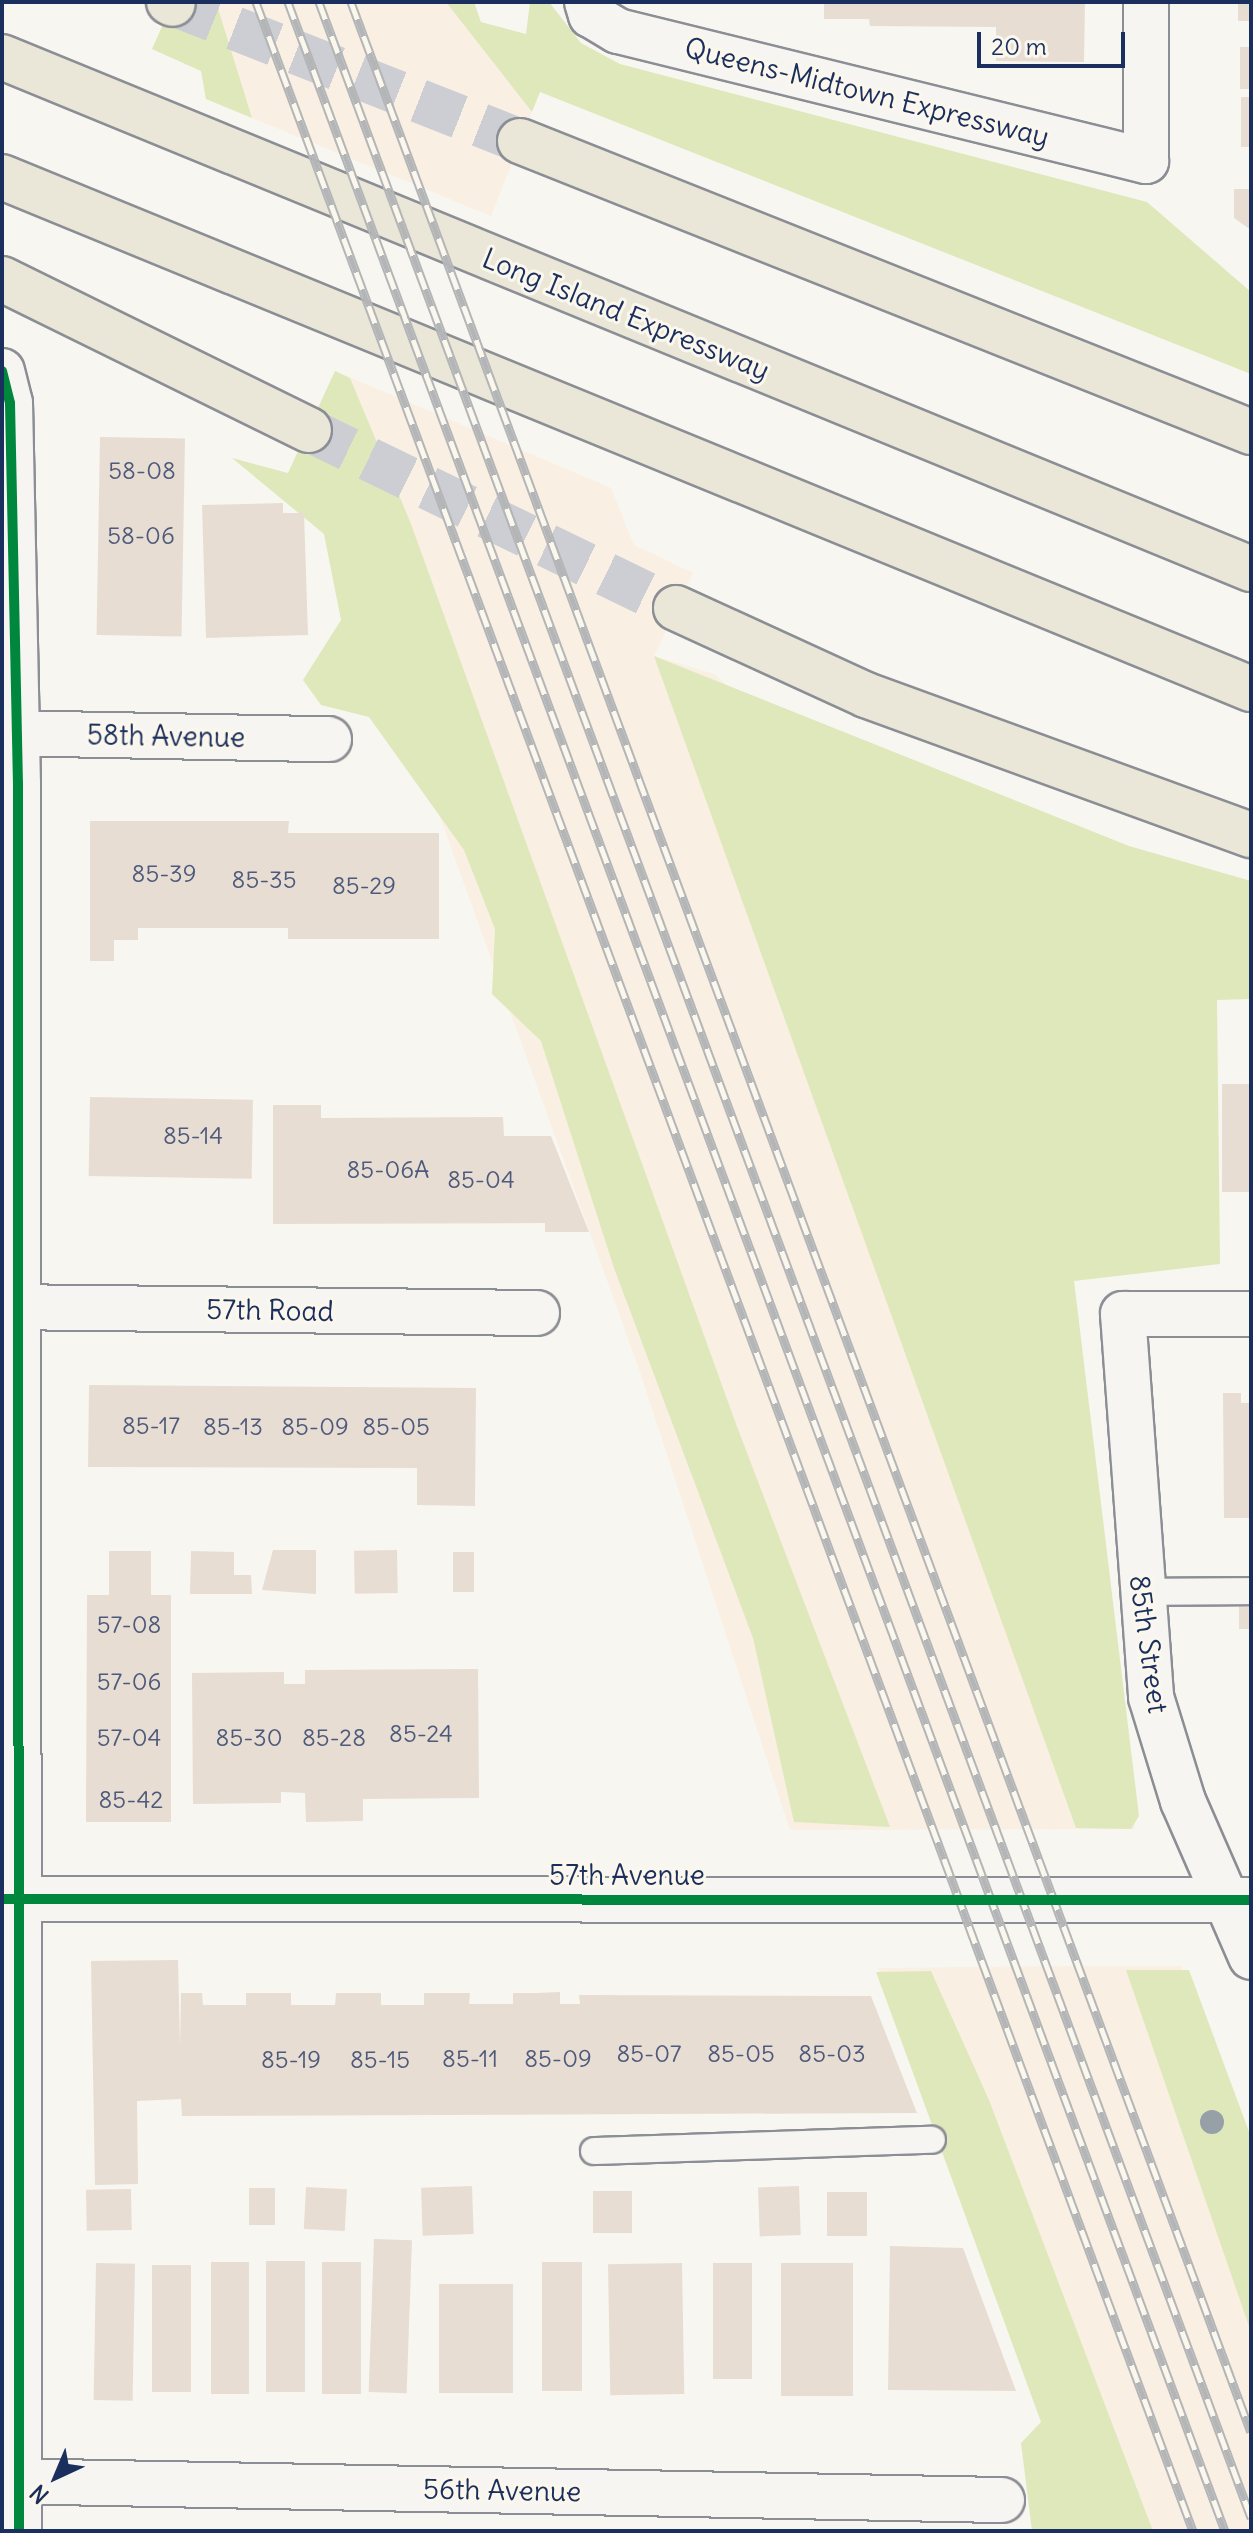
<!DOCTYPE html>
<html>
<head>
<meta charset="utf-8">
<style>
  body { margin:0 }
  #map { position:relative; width:1253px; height:2533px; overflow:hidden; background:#f8f6f0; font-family:Delius,sans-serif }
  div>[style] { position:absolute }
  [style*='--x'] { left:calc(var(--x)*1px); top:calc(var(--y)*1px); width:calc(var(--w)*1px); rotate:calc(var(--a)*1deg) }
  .built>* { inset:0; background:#f9efe2 }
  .green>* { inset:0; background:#dfe8bb }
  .building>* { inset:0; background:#e7ddd3; transform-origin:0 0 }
  .highway-tunnel>* { height:44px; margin-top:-22px; transform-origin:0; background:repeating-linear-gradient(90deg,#ccced3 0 44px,transparent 0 66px) }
  .roads { filter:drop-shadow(2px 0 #8b8e94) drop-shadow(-2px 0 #8b8e94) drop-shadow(0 2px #8b8e94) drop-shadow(0 -2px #8b8e94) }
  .lane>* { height:26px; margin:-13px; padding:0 13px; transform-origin:13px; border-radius:13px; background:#f6f5f1 }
  .street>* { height:44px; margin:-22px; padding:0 22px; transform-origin:22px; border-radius:22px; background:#f6f5f1 }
  .secondary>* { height:44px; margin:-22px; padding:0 22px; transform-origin:22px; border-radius:22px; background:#f6f5f1 }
  .highway>* { height:44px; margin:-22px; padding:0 22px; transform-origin:22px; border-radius:22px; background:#eae7d8 }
  .rail>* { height:9px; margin-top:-4.5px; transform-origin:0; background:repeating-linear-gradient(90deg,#fbf7ec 0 18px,#b3b5b7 0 36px); box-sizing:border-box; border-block:2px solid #b3b5b7 }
  .cycleway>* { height:10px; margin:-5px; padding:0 5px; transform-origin:5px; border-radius:5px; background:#00873e }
  .trees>* { width:24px; height:24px; margin:-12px; border-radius:50%; background:#97a0a6 }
  span { translate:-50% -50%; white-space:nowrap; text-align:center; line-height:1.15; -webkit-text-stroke:6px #fbf7ec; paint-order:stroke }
  .number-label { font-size:24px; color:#4e5a7b }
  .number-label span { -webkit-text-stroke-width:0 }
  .street-label { font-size:28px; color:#1b2f5e }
  .frame { position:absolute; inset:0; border:4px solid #1b2f5e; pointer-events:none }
  .north { position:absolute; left:16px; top:2437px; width:80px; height:80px; -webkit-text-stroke:6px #fbf7ec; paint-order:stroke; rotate:224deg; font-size:22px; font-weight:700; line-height:32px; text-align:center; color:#1b2f5e }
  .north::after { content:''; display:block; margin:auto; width:28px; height:36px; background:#1b2f5e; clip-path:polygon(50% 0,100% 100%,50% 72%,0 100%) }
  .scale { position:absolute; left:977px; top:32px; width:148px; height:36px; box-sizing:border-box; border:4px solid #1b2f5e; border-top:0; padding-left:10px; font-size:24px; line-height:28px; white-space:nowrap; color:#1b2f5e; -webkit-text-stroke:6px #fbf7ec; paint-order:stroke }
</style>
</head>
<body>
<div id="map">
  <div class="built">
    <div style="clip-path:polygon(174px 2px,464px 2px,476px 34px,532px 112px,491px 216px,206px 99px,201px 71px,152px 49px)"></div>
    <div style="clip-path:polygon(335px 371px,611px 488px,634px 545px,693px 573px,654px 656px,714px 674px,740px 698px,1110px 1677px,1135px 1829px,790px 1830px,639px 1369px,342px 545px)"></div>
    <div style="clip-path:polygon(1078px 1966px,1181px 1966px,1251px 2153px,1251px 2531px,1098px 2531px,878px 1968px)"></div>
  </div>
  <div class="green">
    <div style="clip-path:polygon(173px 2px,216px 2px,252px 118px,206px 99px,201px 71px,152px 49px)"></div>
    <div style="clip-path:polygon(446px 2px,474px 2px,481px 22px,526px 34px,530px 2px,549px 2px,581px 43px,620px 64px,1147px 202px,1251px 292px,1251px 374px,540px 92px,532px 112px)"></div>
    <div style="clip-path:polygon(335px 371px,350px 378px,411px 524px,736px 1424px,890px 1827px,794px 1822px,753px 1638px,614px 1268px,541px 1041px,492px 994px,495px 929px,464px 850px,369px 717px,321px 705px,303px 680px,341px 620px,324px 534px,232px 458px,288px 473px)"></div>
    <div style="clip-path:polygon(654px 656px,1129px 846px,1251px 881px,1251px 999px,1217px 1000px,1220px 1264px,1074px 1281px,1139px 1816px,1131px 1829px,1076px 1828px)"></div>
    <div style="clip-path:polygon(1126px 1970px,1189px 1970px,1251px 2137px,1251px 2332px)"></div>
    <div style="clip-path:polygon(931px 1971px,989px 2100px,1153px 2531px,1032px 2531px,1021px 2443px,1041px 2422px,876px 1972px)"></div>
  </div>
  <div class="building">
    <div style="clip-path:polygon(824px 2px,1085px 2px,1084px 62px,996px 61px,996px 27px,870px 26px,869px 19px,824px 19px)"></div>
    <div style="left:1238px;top:2px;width:13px;height:19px"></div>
    <div style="left:1240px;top:47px;width:11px;height:42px"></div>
    <div style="left:1241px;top:97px;width:10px;height:50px"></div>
    <div style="clip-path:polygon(1234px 189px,1251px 189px,1251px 230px,1234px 218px)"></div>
    <div style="left:100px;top:437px;width:85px;height:198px;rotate:1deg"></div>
    <div style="clip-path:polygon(283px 503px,283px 513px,304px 513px,308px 635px,206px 638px,202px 505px)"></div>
    <div style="clip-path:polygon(90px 821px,289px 821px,288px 833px,439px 833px,439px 939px,288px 939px,288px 928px,138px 928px,138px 940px,114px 940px,114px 961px,90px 961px)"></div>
    <div style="left:1222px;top:1084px;width:29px;height:108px"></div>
    <div style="left:90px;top:1097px;width:163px;height:79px;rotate:1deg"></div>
    <div style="clip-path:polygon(273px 1105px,321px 1105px,321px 1118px,503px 1117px,504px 1136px,551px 1136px,589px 1232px,545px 1232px,545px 1223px,273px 1224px)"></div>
    <div style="clip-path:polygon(89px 1385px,476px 1388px,475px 1506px,417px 1505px,417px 1468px,88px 1467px)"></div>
    <div style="clip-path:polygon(1223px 1393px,1241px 1393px,1241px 1403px,1251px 1403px,1249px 1518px,1224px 1518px)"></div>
    <div style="clip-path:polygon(273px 1550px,316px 1550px,316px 1594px,262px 1590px)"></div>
    <div style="left:397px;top:1550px;width:43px;height:43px;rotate:89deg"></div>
    <div style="clip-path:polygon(109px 1551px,151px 1551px,151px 1595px,171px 1595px,171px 1822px,86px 1822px,87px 1595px,109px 1595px)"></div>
    <div style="clip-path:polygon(191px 1551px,234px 1552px,234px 1575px,251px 1575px,252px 1594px,190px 1594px)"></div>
    <div style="left:453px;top:1552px;width:21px;height:40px"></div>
    <div style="left:1239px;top:1602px;width:12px;height:27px"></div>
    <div style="clip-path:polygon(478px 1669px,479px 1798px,363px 1799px,363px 1821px,306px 1822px,305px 1793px,281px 1792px,281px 1803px,193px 1804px,192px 1673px,284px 1672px,284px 1684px,305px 1684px,305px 1670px)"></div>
    <div style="clip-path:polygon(178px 1960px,180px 2047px,181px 1993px,202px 1993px,203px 2005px,246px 2005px,246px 1993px,291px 1993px,291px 2005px,335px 2005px,336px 1993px,381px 1993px,381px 2005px,424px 2005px,424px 1993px,470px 1993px,469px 2004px,513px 2004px,513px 1993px,536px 1993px,560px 1992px,560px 2004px,580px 2004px,579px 1995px,871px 1996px,917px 2113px,182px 2116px,181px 2099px,137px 2101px,138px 2184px,95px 2185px,91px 1961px)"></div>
    <div style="left:472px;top:2186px;width:48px;height:51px;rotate:88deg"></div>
    <div style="left:799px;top:2186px;width:49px;height:41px;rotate:88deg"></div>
    <div style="left:306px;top:2187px;width:41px;height:42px;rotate:3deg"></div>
    <div style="left:249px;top:2188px;width:26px;height:37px"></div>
    <div style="left:131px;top:2189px;width:41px;height:45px;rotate:89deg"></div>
    <div style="left:593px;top:2191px;width:39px;height:42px"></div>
    <div style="left:827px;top:2192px;width:40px;height:44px"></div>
    <div style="left:374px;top:2239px;width:38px;height:153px;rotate:2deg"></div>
    <div style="clip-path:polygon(890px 2246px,963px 2248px,1016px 2391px,888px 2390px)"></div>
    <div style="left:266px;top:2261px;width:39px;height:131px"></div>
    <div style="left:211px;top:2262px;width:38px;height:132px"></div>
    <div style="left:322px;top:2262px;width:39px;height:132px"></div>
    <div style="left:542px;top:2262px;width:40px;height:129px"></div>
    <div style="left:96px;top:2263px;width:39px;height:137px;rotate:1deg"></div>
    <div style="left:682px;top:2263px;width:131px;height:74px;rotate:89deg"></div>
    <div style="left:713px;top:2263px;width:39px;height:116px"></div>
    <div style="left:853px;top:2263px;width:133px;height:72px;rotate:90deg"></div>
    <div style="left:152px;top:2265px;width:39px;height:127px"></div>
    <div style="left:439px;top:2284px;width:74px;height:109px"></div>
  </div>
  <div class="highway-tunnel">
    <div style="--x:173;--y:4;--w:373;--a:21.5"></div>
    <div style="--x:309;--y:430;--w:408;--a:25.9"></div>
  </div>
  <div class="roads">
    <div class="lane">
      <div style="--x:1139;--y:1592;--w:112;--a:-0.5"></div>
      <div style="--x:594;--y:2151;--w:338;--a:-1.9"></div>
    </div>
    <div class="street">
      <div style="--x:587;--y:2;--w:14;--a:73"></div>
      <div style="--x:591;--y:15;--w:31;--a:31"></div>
      <div style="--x:618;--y:31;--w:544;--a:13.83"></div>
      <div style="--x:1146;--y:161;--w:159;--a:-90"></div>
      <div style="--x:2;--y:371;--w:33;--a:76"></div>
      <div style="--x:10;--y:403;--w:381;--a:88.8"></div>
      <div style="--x:18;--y:784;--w:1747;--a:89.97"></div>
      <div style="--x:2;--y:733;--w:327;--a:1.1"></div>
      <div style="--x:2;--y:1307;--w:535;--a:0.64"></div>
      <div style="--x:1251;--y:1314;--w:128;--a:180"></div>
      <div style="--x:1123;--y:1314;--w:384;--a:85.8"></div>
      <div style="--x:1151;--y:1697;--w:109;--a:72.9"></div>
      <div style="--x:1183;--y:1801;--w:170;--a:66.4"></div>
      <div style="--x:2;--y:2481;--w:1000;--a:1.09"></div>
    </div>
    <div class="secondary">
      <div style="--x:2;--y:1899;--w:1249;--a:0.05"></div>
    </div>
    <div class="highway">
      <div style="--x:169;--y:2;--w:4;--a:27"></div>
      <div style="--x:2;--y:57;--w:1350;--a:22.29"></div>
      <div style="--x:520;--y:141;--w:787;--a:21.71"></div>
      <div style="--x:2;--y:177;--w:1350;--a:22.29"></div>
      <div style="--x:2;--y:279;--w:342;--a:26.2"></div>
      <div style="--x:676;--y:608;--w:209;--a:24.6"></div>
      <div style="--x:866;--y:695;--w:410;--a:20"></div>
    </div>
  </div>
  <div class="rail">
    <div style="--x:256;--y:2;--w:2697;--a:69.67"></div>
    <div style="--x:288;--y:2;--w:2697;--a:69.67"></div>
    <div style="--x:319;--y:2;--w:2683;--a:69.67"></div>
    <div style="--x:351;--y:2;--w:2591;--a:69.68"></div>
  </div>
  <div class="cycleway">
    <div style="--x:2;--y:371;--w:33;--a:76"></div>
    <div style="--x:10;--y:403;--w:381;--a:88.8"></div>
    <div style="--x:18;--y:784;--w:1747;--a:89.97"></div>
    <div style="--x:3;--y:1899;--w:1248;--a:0.05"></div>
  </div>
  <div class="trees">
    <div style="left:1212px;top:2122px"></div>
  </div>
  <div class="number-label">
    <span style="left:142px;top:471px">58-08</span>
    <span style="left:141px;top:536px">58-06</span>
    <span style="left:164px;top:874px">85-39</span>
    <span style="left:264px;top:880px">85-35</span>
    <span style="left:364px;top:886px">85-29</span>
    <span style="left:193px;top:1136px">85-14</span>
    <span style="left:388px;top:1170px">85-06A</span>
    <span style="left:481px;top:1180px">85-04</span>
    <span style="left:151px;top:1426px">85-17</span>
    <span style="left:233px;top:1427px">85-13</span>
    <span style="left:315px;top:1427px">85-09</span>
    <span style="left:396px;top:1427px">85-05</span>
    <span style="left:129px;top:1625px">57-08</span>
    <span style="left:129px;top:1682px">57-06</span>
    <span style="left:421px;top:1734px">85-24</span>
    <span style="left:129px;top:1738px">57-04</span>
    <span style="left:249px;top:1738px">85-30</span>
    <span style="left:334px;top:1738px">85-28</span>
    <span style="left:131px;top:1800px">85-42</span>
    <span style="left:649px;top:2054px">85-07</span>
    <span style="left:741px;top:2054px">85-05</span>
    <span style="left:832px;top:2054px">85-03</span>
    <span style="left:470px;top:2059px">85-11</span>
    <span style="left:558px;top:2059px">85-09</span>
    <span style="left:291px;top:2060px">85-19</span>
    <span style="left:380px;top:2060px">85-15</span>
  </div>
  <div class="street-label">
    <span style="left:867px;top:92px;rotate:14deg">Queens-Midtown Expressway</span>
    <span style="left:626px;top:314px;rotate:22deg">Long Island Expressway</span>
    <span style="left:166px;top:736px;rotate:1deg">58th Avenue</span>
    <span style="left:270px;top:1310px;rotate:1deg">57th Road</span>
    <span style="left:1149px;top:1644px;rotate:82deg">85th Street</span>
    <span style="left:627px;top:1875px">57th Avenue</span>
    <span style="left:502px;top:2490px;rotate:1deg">56th Avenue</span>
  </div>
  <div class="frame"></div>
  <div class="north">N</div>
  <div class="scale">20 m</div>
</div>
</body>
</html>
